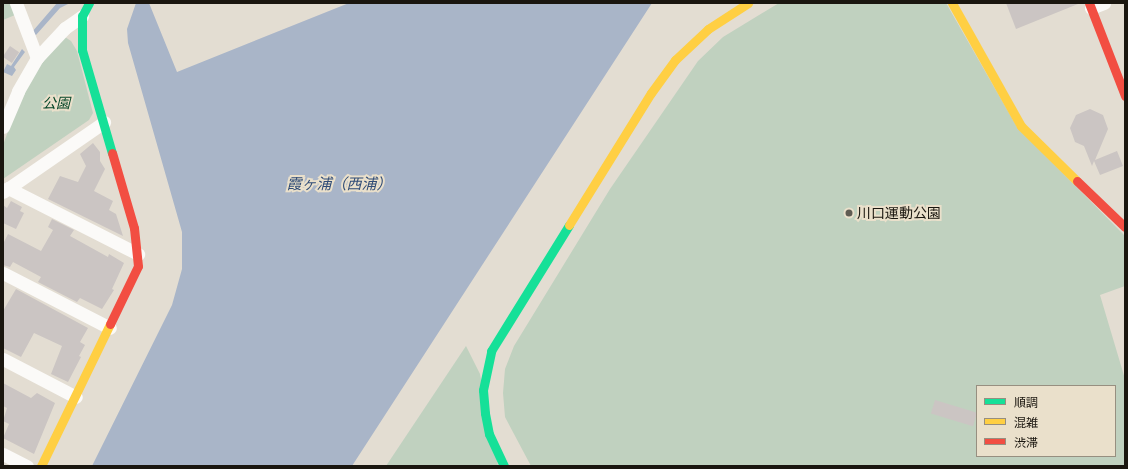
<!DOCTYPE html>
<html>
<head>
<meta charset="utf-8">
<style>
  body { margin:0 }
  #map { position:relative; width:1128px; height:469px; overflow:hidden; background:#e3ddd2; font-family:Lora,"Noto Sans JP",serif }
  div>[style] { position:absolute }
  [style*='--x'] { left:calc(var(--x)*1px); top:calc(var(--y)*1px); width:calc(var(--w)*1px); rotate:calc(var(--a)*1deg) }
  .green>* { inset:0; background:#c0d1bf }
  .water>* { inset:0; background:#a9b5c8 }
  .building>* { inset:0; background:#cbc5c3; transform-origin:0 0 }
  .street>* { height:13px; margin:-6.5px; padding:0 6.5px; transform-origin:6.5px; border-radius:6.5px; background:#fbfaf8 }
  .fast>* { height:9px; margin:-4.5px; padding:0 4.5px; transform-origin:4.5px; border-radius:4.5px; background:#16e098 }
  .slow>* { height:9px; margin:-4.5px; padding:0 4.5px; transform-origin:4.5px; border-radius:4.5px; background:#ffcf43 }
  .jam>* { height:9px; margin:-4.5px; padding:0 4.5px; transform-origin:4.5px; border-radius:4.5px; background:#f24e42 }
  .dots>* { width:11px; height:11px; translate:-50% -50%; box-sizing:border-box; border:2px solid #eae0cb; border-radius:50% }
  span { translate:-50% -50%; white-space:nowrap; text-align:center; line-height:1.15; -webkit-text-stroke:4px #eae0cb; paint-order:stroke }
  .park-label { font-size:14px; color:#054628; font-style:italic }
  .poi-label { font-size:14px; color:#1a160f }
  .left { translate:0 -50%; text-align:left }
  .water-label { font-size:15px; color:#304c77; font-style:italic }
  .frame { position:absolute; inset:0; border:4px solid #1a160f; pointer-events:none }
  .legend { position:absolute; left:976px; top:385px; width:140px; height:72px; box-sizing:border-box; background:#eae0cb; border:1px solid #978f80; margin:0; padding:5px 7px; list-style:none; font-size:12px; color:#1a160f }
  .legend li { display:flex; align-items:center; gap:8px; height:20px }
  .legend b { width:20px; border:1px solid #978f80 }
</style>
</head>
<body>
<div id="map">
  <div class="green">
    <div style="clip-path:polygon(3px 3px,11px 3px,15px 15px,3px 20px)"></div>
    <div style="clip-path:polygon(evenodd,779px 3px,946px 3px,1017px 127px,1125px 236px,1125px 286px,1100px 295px,1125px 379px,1125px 466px,531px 466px,505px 417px,503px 393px,505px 369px,514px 346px,610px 189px,698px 61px,723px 37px,779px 3px,977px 386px,1115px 386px,1115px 456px,977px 456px,977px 386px)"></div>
    <div style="clip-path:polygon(65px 37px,71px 41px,77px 51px,93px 113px,89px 120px,3px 179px,3px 145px,21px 96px,44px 59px)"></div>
    <div style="clip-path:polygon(466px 346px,480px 374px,498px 466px,386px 466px)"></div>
  </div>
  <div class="water">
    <div style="clip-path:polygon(57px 3px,70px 3px,60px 8px,36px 35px,32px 32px)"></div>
    <div style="clip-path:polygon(136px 3px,149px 3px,177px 72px,349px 3px,652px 3px,352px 466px,92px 466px,172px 305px,182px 269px,182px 232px,128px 43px,127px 29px)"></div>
    <div style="clip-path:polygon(22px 49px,25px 52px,14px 67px,16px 70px,12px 76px,3px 72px,7px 64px,11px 66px)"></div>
  </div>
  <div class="building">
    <div style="clip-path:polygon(1006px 3px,1078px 3px,1078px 4px,1016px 29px)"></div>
    <div style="left:10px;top:46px;width:11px;height:13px;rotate:34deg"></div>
    <div style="clip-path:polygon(1090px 109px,1103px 115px,1108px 129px,1095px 160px,1117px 151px,1123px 166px,1100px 175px,1094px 161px,1092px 166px,1084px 146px,1075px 142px,1070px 128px,1076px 115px)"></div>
    <div style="clip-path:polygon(93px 143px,100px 152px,100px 161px,105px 169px,94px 191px,113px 201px,109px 210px,116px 214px,123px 236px,48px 199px,60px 176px,78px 182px,86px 166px,80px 154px)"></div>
    <div style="clip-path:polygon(11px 201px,22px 207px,20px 211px,24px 213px,16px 229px,3px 223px,3px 205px,7px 208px)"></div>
    <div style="clip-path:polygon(52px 219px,74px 230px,70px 236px,108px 257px,109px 254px,124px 263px,112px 289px,114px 290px,102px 309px,80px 298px,77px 302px,38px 282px,41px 277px,13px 262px,10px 267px,3px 265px,3px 244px,8px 234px,41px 251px,53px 230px,48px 227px)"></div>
    <div style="clip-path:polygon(16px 289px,88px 328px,80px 342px,85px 345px,79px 356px,81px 357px,68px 382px,51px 374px,62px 346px,34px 333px,21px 357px,3px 348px,3px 311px)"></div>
    <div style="clip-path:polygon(3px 383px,31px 398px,37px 393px,55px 403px,34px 454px,3px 438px,9px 424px,3px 421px,7px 408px,3px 406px)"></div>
    <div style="left:935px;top:400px;width:44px;height:14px;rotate:17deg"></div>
  </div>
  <div class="street">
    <div style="--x:16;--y:3;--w:59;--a:69.1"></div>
    <div style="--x:1091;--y:8;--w:14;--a:-21"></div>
    <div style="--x:3;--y:127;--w:39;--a:-67"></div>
    <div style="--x:18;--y:91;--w:38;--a:-60"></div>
    <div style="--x:37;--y:58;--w:41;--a:-47"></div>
    <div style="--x:65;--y:28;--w:21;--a:-35"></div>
    <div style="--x:8;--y:188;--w:146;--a:26.9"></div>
    <div style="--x:3;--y:192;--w:123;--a:-34.7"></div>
    <div style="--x:3;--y:273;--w:120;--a:27.2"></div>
    <div style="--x:3;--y:359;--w:82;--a:27.5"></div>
    <div style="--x:3;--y:454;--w:27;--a:27"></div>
  </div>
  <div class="fast">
    <div style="--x:89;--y:3;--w:15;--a:118"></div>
    <div style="--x:82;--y:16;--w:34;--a:90"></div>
    <div style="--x:82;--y:50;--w:107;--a:73.8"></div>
    <div style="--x:504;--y:466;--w:35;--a:-115"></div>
    <div style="--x:489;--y:434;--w:21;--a:-101"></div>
    <div style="--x:485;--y:413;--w:23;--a:-95"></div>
    <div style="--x:483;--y:390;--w:40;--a:-78"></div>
    <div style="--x:491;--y:351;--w:148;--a:-58.2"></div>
  </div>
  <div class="slow">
    <div style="--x:952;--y:3;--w:141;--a:60.7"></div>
    <div style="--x:1021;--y:126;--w:78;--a:44.5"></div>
    <div style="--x:569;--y:225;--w:155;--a:-58.2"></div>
    <div style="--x:651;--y:93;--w:41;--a:-54"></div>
    <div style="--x:675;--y:60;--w:45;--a:-43.2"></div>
    <div style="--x:708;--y:29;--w:48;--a:-33"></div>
    <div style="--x:41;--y:466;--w:158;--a:-64.1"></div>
  </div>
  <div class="jam">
    <div style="--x:1089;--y:3;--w:100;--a:68.8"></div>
    <div style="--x:1077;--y:181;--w:66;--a:43.8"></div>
    <div style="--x:110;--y:324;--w:64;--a:-64.2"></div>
    <div style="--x:138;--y:266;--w:38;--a:-96"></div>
    <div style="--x:134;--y:228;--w:78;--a:-106.3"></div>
  </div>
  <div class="dots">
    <div style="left:849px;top:213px;background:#605c53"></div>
  </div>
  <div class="park-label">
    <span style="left:56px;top:103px">公園</span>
  </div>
  <div class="poi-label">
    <span class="left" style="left:857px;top:213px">川口運動公園</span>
  </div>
  <div class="water-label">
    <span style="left:339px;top:184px">霞ヶ浦（西浦）</span>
  </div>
  <div class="frame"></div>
  <ul class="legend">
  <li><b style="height:5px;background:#16e098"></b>順調</li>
  <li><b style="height:5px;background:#ffcf43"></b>混雑</li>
  <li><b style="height:5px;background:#f24e42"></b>渋滞</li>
  </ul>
</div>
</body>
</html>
